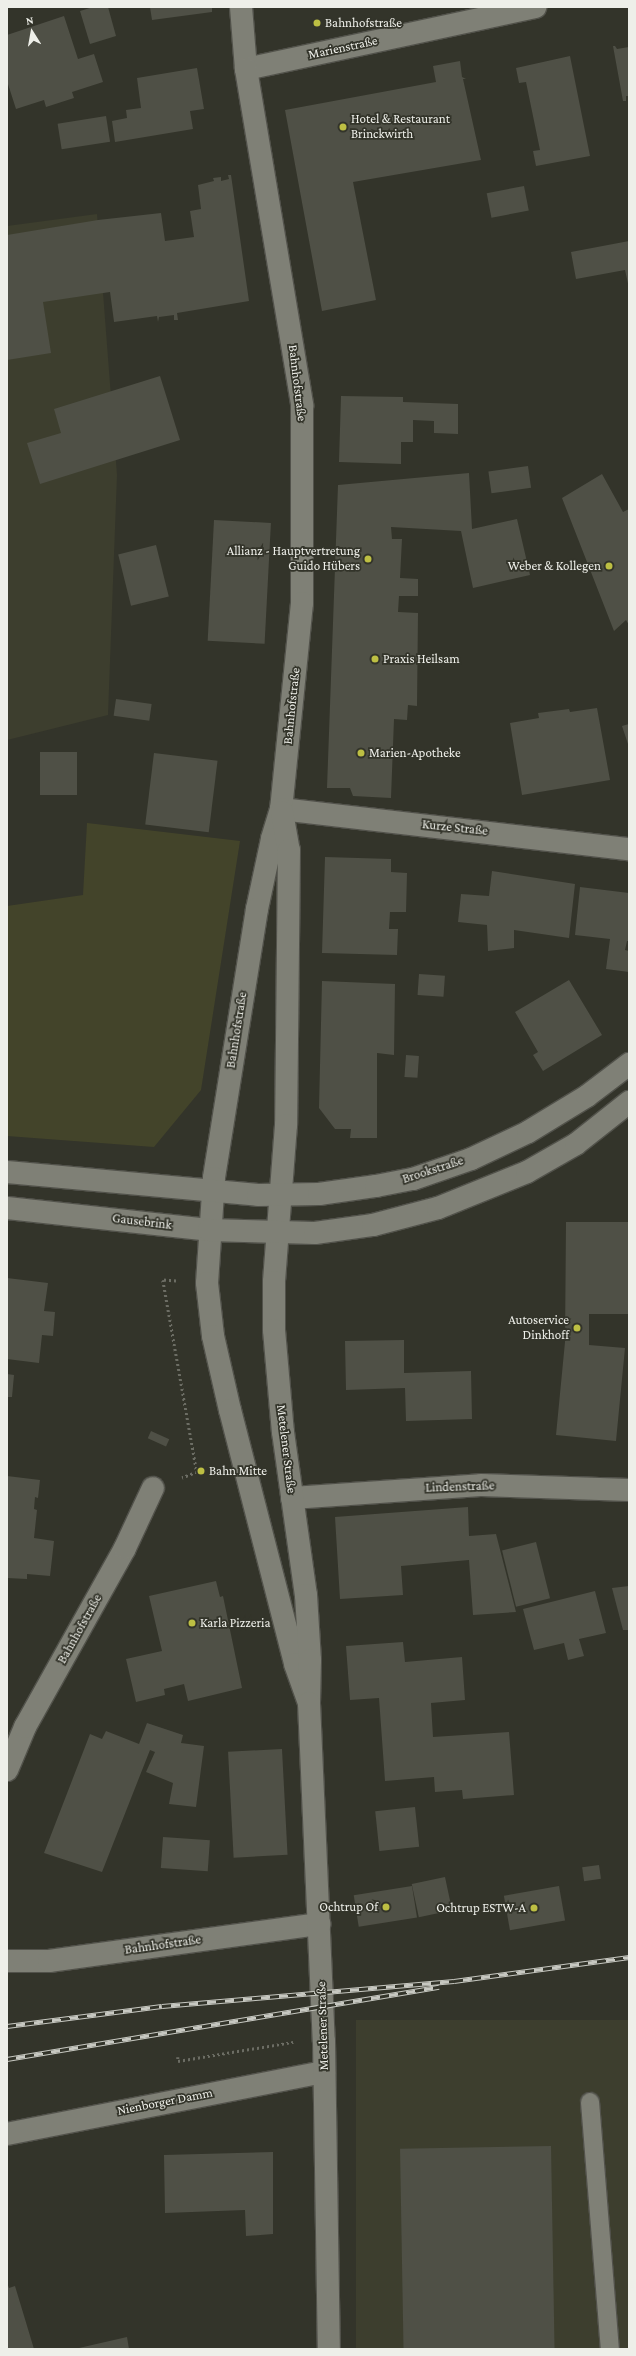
<!DOCTYPE html>
<html>
<head>
<meta charset="utf-8">
<style>
  body { margin:0 }
  #map { position:relative; width:636px; height:2356px; overflow:hidden; background:#33342a; font-family:"Crimson Pro",serif }
  div>[style] { position:absolute }
  [style*='--x'] { left:calc(var(--x)*1px); top:calc(var(--y)*1px); width:calc(var(--w)*1px); rotate:calc(var(--a)*1deg) }
  .built>* { inset:0; background:#3d3e2e; transform-origin:0 0 }
  .green>* { inset:0; background:#43442a }
  .building>* { inset:0; background:#4f5046; transform-origin:0 0 }
  .path>* { height:2.5px; margin-top:-1.25px; transform-origin:0; background:repeating-linear-gradient(90deg,#6c6d64 0 2px,transparent 0 5px) }
  .roads { filter:drop-shadow(1px 0 #52524b) drop-shadow(-1px 0 #52524b) drop-shadow(0 1px #52524b) drop-shadow(0 -1px #52524b) }
  .lane>* { height:18px; margin:-9px; padding:0 9px; transform-origin:9px; border-radius:9px; background:#7f8076 }
  .street>* { height:22px; margin:-11px; padding:0 11px; transform-origin:11px; border-radius:11px; background:#7f8076 }
  .secondary>* { height:22px; margin:-11px; padding:0 11px; transform-origin:11px; border-radius:11px; background:#7f8076 }
  .rail>* { height:4.5px; margin-top:-2.25px; transform-origin:0; background:repeating-linear-gradient(90deg,#33342a 0 9px,#c7c8c1 0 18px); box-sizing:border-box; border-block:1px solid #c7c8c1 }
  .dots>* { width:11px; height:11px; translate:-50% -50%; box-sizing:border-box; border:2px solid #33342a; border-radius:50% }
  span { translate:-50% -50%; white-space:nowrap; text-align:center; line-height:1.15; -webkit-text-stroke:3.5px #33342a; paint-order:stroke }
  .poi-label { font-size:13px; color:#eeefe9 }
  .left { translate:0 -50%; text-align:left }
  .right { translate:-100% -50%; text-align:right }
  .street-label { font-size:13px; color:#eeefe9 }
  .frame { position:absolute; inset:0; border:8px solid #eeefe9; pointer-events:none }
  .north { position:absolute; left:12px; top:12px; width:40px; height:40px; -webkit-text-stroke:3px #33342a; paint-order:stroke; rotate:349deg; font-size:11px; font-weight:700; line-height:16px; text-align:center; color:#eeefe9 }
  .north::after { content:''; display:block; margin:auto; width:14px; height:18px; background:#eeefe9; clip-path:polygon(50% 0,100% 100%,50% 72%,0 100%) }
</style>
</head>
<body>
<div id="map">
  <div class="built">
    <div style="clip-path:polygon(97px 214px,117px 475px,108px 715px,7px 740px,7px 226px)"></div>
    <div style="left:629px;top:2020px;width:329px;height:273px;rotate:90deg"></div>
  </div>
  <div class="green">
    <div style="clip-path:polygon(87px 823px,240px 841px,201px 1090px,154px 1147px,7px 1136px,7px 906px,83px 895px)"></div>
  </div>
  <div class="building">
    <div style="clip-path:polygon(93px 7px,108px 7px,116px 36px,90px 44px,80px 11px)"></div>
    <div style="clip-path:polygon(150px 7px,212px 7px,212px 12px,152px 20px)"></div>
    <div style="clip-path:polygon(64px 16px,78px 59px,94px 54px,103px 82px,72px 92px,74px 98px,46px 107px,44px 100px,16px 109px,7px 81px,7px 35px)"></div>
    <div style="clip-path:polygon(613px 46px,615px 46px,617px 49px,629px 47px,629px 96px,626px 96px,626px 101px,623px 101px)"></div>
    <div style="clip-path:polygon(570px 56px,590px 156px,536px 166px,533px 151px,540px 150px,526px 82px,519px 83px,516px 68px)"></div>
    <div style="clip-path:polygon(460px 61px,462px 77px,466px 79px,463px 79px,481px 160px,353px 182px,376px 300px,322px 311px,285px 110px,436px 82px,433px 66px)"></div>
    <div style="clip-path:polygon(197px 68px,204px 109px,190px 111px,193px 129px,115px 142px,112px 121px,127px 118px,126px 110px,141px 108px,137px 78px)"></div>
    <div style="left:106px;top:116px;width:26px;height:49px;rotate:81deg"></div>
    <div style="clip-path:polygon(228px 175px,231px 175px,249px 301px,177px 313px,178px 320px,174px 320px,174px 315px,159px 317px,158px 322px,157px 316px,114px 322px,115px 329px,110px 292px,43px 302px,51px 353px,7px 360px,7px 235px,98px 220px,161px 213px,165px 241px,194px 237px,190px 211px,201px 209px,198px 185px,214px 181px,213px 178px,221px 177px,221px 181px,229px 179px)"></div>
    <div style="left:524px;top:186px;width:25px;height:38px;rotate:79deg"></div>
    <div style="clip-path:polygon(629px 241px,629px 288px,625px 270px,576px 279px,571px 252px)"></div>
    <div style="clip-path:polygon(160px 376px,180px 440px,40px 484px,27px 443px,61px 433px,54px 409px)"></div>
    <div style="clip-path:polygon(341px 396px,403px 397px,403px 402px,458px 404px,458px 434px,434px 433px,434px 421px,413px 420px,413px 442px,401px 442px,401px 464px,339px 462px)"></div>
    <div style="left:528px;top:466px;width:22px;height:40px;rotate:82deg"></div>
    <div style="clip-path:polygon(469px 473px,472px 529px,517px 519px,530px 575px,473px 588px,461px 531px,391px 527px,392px 539px,402px 539px,400px 578px,418px 579px,418px 596px,399px 596px,398px 612px,418px 613px,417px 706px,408px 705px,407px 720px,394px 719px,391px 798px,353px 796px,350px 788px,327px 788px,338px 485px)"></div>
    <div style="clip-path:polygon(602px 474px,623px 512px,629px 509px,629px 625px,626px 620px,614px 631px,562px 498px)"></div>
    <div style="left:214px;top:520px;width:57px;height:121px;rotate:3deg"></div>
    <div style="left:156px;top:545px;width:53px;height:39px;rotate:76deg"></div>
    <div style="left:116px;top:699px;width:36px;height:17px;rotate:8deg"></div>
    <div style="clip-path:polygon(597px 708px,610px 780px,522px 795px,510px 723px,539px 718px,538px 713px,569px 709px,570px 712px)"></div>
    <div style="clip-path:polygon(629px 724px,629px 747px,622px 726px)"></div>
    <div style="left:40px;top:752px;width:37px;height:43px"></div>
    <div style="left:154px;top:753px;width:64px;height:72px;rotate:7deg"></div>
    <div style="clip-path:polygon(325px 857px,391px 859px,391px 872px,407px 873px,406px 912px,390px 912px,389px 929px,398px 929px,397px 955px,322px 953px)"></div>
    <div style="clip-path:polygon(492px 871px,575px 884px,569px 938px,514px 930px,514px 948px,488px 951px,487px 925px,458px 922px,461px 894px,489px 896px)"></div>
    <div style="clip-path:polygon(580px 887px,629px 893px,629px 941px,627px 941px,625px 950px,629px 951px,629px 972px,606px 969px,610px 939px,575px 935px)"></div>
    <div style="left:419px;top:974px;width:26px;height:21px;rotate:4deg"></div>
    <div style="clip-path:polygon(569px 980px,602px 1035px,543px 1071px,533px 1055px,538px 1052px,515px 1012px)"></div>
    <div style="clip-path:polygon(322px 981px,395px 984px,394px 1055px,377px 1053px,377px 1138px,350px 1138px,351px 1129px,335px 1129px,319px 1108px)"></div>
    <div style="left:406px;top:1055px;width:13px;height:22px;rotate:4deg"></div>
    <div style="clip-path:polygon(566px 1222px,629px 1222px,629px 1314px,589px 1314px,589px 1345px,625px 1348px,616px 1441px,556px 1435px,565px 1342px)"></div>
    <div style="clip-path:polygon(7px 1278px,48px 1283px,44px 1311px,55px 1312px,53px 1336px,42px 1335px,39px 1363px,7px 1359px)"></div>
    <div style="clip-path:polygon(404px 1340px,404px 1373px,471px 1371px,472px 1419px,406px 1421px,405px 1388px,346px 1390px,345px 1341px)"></div>
    <div style="clip-path:polygon(7px 1374px,14px 1375px,12px 1397px,7px 1397px)"></div>
    <div style="left:151px;top:1431px;width:20px;height:8px;rotate:24deg"></div>
    <div style="clip-path:polygon(7px 1476px,40px 1480px,38px 1498px,35px 1497px,34px 1509px,37px 1510px,34px 1538px,54px 1541px,50px 1576px,27px 1574px,27px 1579px,7px 1578px)"></div>
    <div style="clip-path:polygon(468px 1507px,469px 1536px,496px 1534px,516px 1612px,473px 1615px,469px 1560px,401px 1566px,403px 1595px,340px 1599px,335px 1517px)"></div>
    <div style="left:536px;top:1542px;width:58px;height:35px;rotate:76deg"></div>
    <div style="clip-path:polygon(216px 1581px,220px 1597px,223px 1596px,242px 1688px,188px 1701px,184px 1684px,164px 1689px,165px 1695px,136px 1702px,126px 1659px,162px 1651px,149px 1596px)"></div>
    <div style="clip-path:polygon(629px 1586px,629px 1630px,623px 1630px,612px 1588px)"></div>
    <div style="clip-path:polygon(595px 1591px,606px 1633px,579px 1639px,584px 1656px,568px 1660px,564px 1643px,534px 1650px,523px 1609px)"></div>
    <div style="clip-path:polygon(403px 1642px,405px 1662px,462px 1657px,465px 1700px,431px 1703px,433px 1737px,509px 1732px,514px 1795px,463px 1799px,462px 1790px,435px 1792px,434px 1777px,385px 1781px,379px 1698px,350px 1700px,346px 1646px)"></div>
    <div style="clip-path:polygon(147px 1723px,183px 1735px,181px 1743px,204px 1746px,196px 1807px,169px 1804px,173px 1783px,146px 1772px,155px 1752px,150px 1750px,102px 1872px,44px 1853px,90px 1734px,102px 1739px,106px 1731px,139px 1744px)"></div>
    <div style="left:282px;top:1749px;width:106px;height:54px;rotate:87deg"></div>
    <div style="left:415px;top:1807px;width:40px;height:40px;rotate:84deg"></div>
    <div style="left:163px;top:1837px;width:47px;height:31px;rotate:4deg"></div>
    <div style="left:599px;top:1865px;width:14px;height:17px;rotate:82deg"></div>
    <div style="left:445px;top:1877px;width:34px;height:34px;rotate:78deg"></div>
    <div style="left:412px;top:1886px;width:32px;height:59px;rotate:81deg"></div>
    <div style="left:559px;top:1886px;width:35px;height:56px;rotate:80deg"></div>
    <div style="left:551px;top:2146px;width:203px;height:151px;rotate:89deg"></div>
    <div style="clip-path:polygon(273px 2152px,273px 2234px,246px 2236px,245px 2210px,165px 2213px,164px 2155px)"></div>
    <div style="clip-path:polygon(7px 2283px,9px 2288px,15px 2286px,34px 2349px,7px 2349px)"></div>
    <div style="clip-path:polygon(127px 2337px,129px 2349px,79px 2349px,79px 2348px)"></div>
  </div>
  <div class="path">
    <div style="--x:176;--y:1281;--w:13;--a:-176"></div>
    <div style="--x:163;--y:1280;--w:195;--a:80"></div>
    <div style="--x:197;--y:1472;--w:16;--a:158"></div>
    <div style="--x:178;--y:2057;--w:4;--a:90"></div>
    <div style="--x:178;--y:2061;--w:117;--a:-9.4"></div>
  </div>
  <div class="roads">
    <div class="lane">
      <div style="--x:590;--y:2102;--w:248;--a:85.4"></div>
    </div>
    <div class="street">
      <div style="--x:246;--y:69;--w:296;--a:-12.1"></div>
      <div style="--x:281;--y:809;--w:350;--a:6.6"></div>
      <div style="--x:292;--y:1498;--w:189;--a:-3.9"></div>
      <div style="--x:481;--y:1485;--w:148;--a:1.9"></div>
      <div style="--x:7;--y:1770;--w:47;--a:-67.3"></div>
      <div style="--x:25;--y:1727;--w:205;--a:-60.8"></div>
      <div style="--x:125;--y:1548;--w:66;--a:-65"></div>
      <div style="--x:7;--y:1961;--w:42;--a:0"></div>
      <div style="--x:49;--y:1961;--w:273;--a:-7.8"></div>
      <div style="--x:7;--y:2134;--w:323;--a:-11.1"></div>
    </div>
    <div class="secondary">
      <div style="--x:241;--y:7;--w:62;--a:85.4"></div>
      <div style="--x:246;--y:69;--w:341;--a:80.5"></div>
      <div style="--x:302;--y:405;--w:198;--a:90"></div>
      <div style="--x:302;--y:603;--w:207;--a:95.8"></div>
      <div style="--x:281;--y:809;--w:31;--a:107"></div>
      <div style="--x:272;--y:839;--w:72;--a:102.1"></div>
      <div style="--x:257;--y:909;--w:272;--a:99.1"></div>
      <div style="--x:214;--y:1178;--w:105;--a:93.8"></div>
      <div style="--x:207;--y:1283;--w:53;--a:83.5"></div>
      <div style="--x:213;--y:1336;--w:76;--a:77.1"></div>
      <div style="--x:230;--y:1410;--w:262;--a:75.6"></div>
      <div style="--x:295;--y:1664;--w:41;--a:70.3"></div>
      <div style="--x:282;--y:812;--w:39;--a:80"></div>
      <div style="--x:289;--y:850;--w:275;--a:90.6"></div>
      <div style="--x:286;--y:1125;--w:157;--a:94.4"></div>
      <div style="--x:274;--y:1282;--w:48;--a:90"></div>
      <div style="--x:274;--y:1330;--w:102;--a:85"></div>
      <div style="--x:283;--y:1432;--w:165;--a:82"></div>
      <div style="--x:306;--y:1595;--w:65;--a:86.5"></div>
      <div style="--x:310;--y:1660;--w:43;--a:91.3"></div>
      <div style="--x:309;--y:1703;--w:338;--a:87.5"></div>
      <div style="--x:324;--y:2041;--w:308;--a:89.1"></div>
      <div style="--x:7;--y:1172;--w:252;--a:5.2"></div>
      <div style="--x:258;--y:1195;--w:61;--a:-0.9"></div>
      <div style="--x:319;--y:1194;--w:58;--a:-8"></div>
      <div style="--x:376;--y:1186;--w:38;--a:-11"></div>
      <div style="--x:413;--y:1179;--w:61;--a:-19"></div>
      <div style="--x:471;--y:1159;--w:63;--a:-25.3"></div>
      <div style="--x:528;--y:1132;--w:69;--a:-31.4"></div>
      <div style="--x:587;--y:1096;--w:53;--a:-37.3"></div>
      <div style="--x:7;--y:1208;--w:203;--a:6.2"></div>
      <div style="--x:209;--y:1230;--w:106;--a:1.6"></div>
      <div style="--x:315;--y:1233;--w:59;--a:-7.9"></div>
      <div style="--x:373;--y:1225;--w:67;--a:-14.7"></div>
      <div style="--x:438;--y:1208;--w:96;--a:-22"></div>
      <div style="--x:527;--y:1172;--w:56;--a:-29.7"></div>
      <div style="--x:576;--y:1144;--w:68;--a:-38.4"></div>
    </div>
  </div>
  <div class="rail">
    <div style="--x:7;--y:2026;--w:156;--a:-7.4"></div>
    <div style="--x:162;--y:2006;--w:293;--a:-4.9"></div>
    <div style="--x:454;--y:1981;--w:177;--a:-7.8"></div>
    <div style="--x:7;--y:2059;--w:438;--a:-9.5"></div>
  </div>
  <div class="dots">
    <div style="left:317px;top:23px;background:#bdbf43"></div>
    <div style="left:343px;top:127px;background:#bdbf43"></div>
    <div style="left:368px;top:559px;background:#bdbf43"></div>
    <div style="left:609px;top:566px;background:#bdbf43"></div>
    <div style="left:375px;top:659px;background:#bdbf43"></div>
    <div style="left:361px;top:753px;background:#bdbf43"></div>
    <div style="left:577px;top:1328px;background:#bdbf43"></div>
    <div style="left:201px;top:1471px;background:#bdbf43"></div>
    <div style="left:192px;top:1623px;background:#bdbf43"></div>
    <div style="left:386px;top:1907px;background:#bdbf43"></div>
    <div style="left:534px;top:1908px;background:#bdbf43"></div>
  </div>
  <div class="poi-label">
    <span class="left" style="left:325px;top:23px">Bahnhofstraße</span>
    <span class="left" style="left:351px;top:127px">Hotel &amp; Restaurant<br>Brinckwirth</span>
    <span class="right" style="left:360px;top:559px">Allianz - Hauptvertretung<br>Guido Hübers</span>
    <span class="right" style="left:601px;top:566px">Weber &amp; Kollegen</span>
    <span class="left" style="left:383px;top:659px">Praxis Heilsam</span>
    <span class="left" style="left:369px;top:753px">Marien-Apotheke</span>
    <span class="right" style="left:569px;top:1328px">Autoservice<br>Dinkhoff</span>
    <span class="left" style="left:209px;top:1471px">Bahn Mitte</span>
    <span class="left" style="left:200px;top:1623px">Karla Pizzeria</span>
    <span class="right" style="left:378px;top:1907px">Ochtrup Of</span>
    <span class="right" style="left:526px;top:1908px">Ochtrup ESTW-A</span>
  </div>
  <div class="street-label">
    <span style="left:343px;top:48px;rotate:-12deg">Marienstraße</span>
    <span style="left:297px;top:383px;rotate:83deg">Bahnhofstraße</span>
    <span style="left:292px;top:706px;rotate:-84deg">Bahnhofstraße</span>
    <span style="left:455px;top:828px;rotate:6deg">Kurze Straße</span>
    <span style="left:237px;top:1030px;rotate:-81deg">Bahnhofstraße</span>
    <span style="left:433px;top:1170px;rotate:-18deg">Brookstraße</span>
    <span style="left:142px;top:1222px;rotate:7deg">Gausebrink</span>
    <span style="left:286px;top:1449px;rotate:83deg">Metelener Straße</span>
    <span style="left:460px;top:1487px;rotate:-2deg">Lindenstraße</span>
    <span style="left:80px;top:1629px;rotate:-61deg">Bahnhofstraße</span>
    <span style="left:163px;top:1945px;rotate:-8deg">Bahnhofstraße</span>
    <span style="left:323px;top:2026px;rotate:-92deg">Metelener Straße</span>
    <span style="left:165px;top:2102px;rotate:-11deg">Nienborger Damm</span>
  </div>
  <div class="frame"></div>
  <div class="north">N</div>
</div>
</body>
</html>
